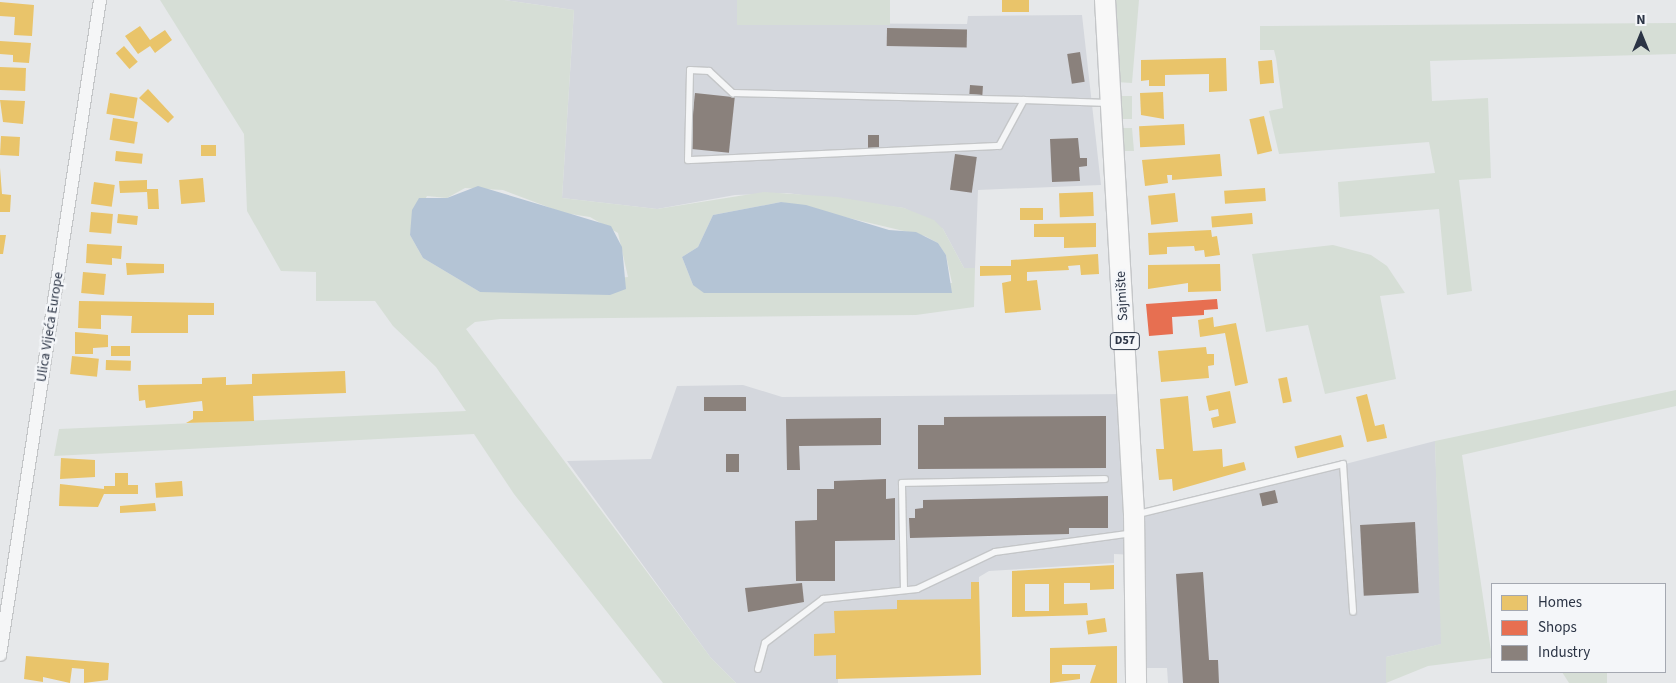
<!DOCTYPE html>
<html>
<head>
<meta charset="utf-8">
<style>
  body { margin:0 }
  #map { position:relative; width:1676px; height:683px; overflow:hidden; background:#e6e8ea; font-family:"Source Sans 3",sans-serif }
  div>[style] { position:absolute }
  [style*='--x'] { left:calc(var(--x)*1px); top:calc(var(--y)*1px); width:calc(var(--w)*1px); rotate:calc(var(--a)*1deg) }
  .built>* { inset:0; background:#d4d7dd }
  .green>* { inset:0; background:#d6ded6; transform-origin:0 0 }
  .water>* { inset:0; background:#b4c4d5 }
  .homes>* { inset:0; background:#e9c46a; transform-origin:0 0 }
  .shops>* { inset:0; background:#e76f51 }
  .industry>* { inset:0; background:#8a817c; transform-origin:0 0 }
  .roads { filter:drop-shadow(1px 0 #c4c6c8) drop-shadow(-1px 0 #c4c6c8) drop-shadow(0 1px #c4c6c8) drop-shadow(0 -1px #c4c6c8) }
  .lane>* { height:6px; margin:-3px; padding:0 3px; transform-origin:3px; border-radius:3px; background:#f5f6f7 }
  .street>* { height:12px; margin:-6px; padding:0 6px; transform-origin:6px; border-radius:6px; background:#f5f6f7 }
  .primary>* { height:20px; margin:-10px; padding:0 10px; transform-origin:10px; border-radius:10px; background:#f8f8f8 }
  span { translate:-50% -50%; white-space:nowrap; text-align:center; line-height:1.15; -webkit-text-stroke:5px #f4f6f9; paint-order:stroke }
  .shield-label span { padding:1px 4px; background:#f4f6f9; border:1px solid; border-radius:4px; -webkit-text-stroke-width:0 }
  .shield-label { font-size:12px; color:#2b3445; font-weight:700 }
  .street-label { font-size:14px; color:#2b3445 }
  .legend { position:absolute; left:1491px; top:583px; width:175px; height:90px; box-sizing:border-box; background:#f4f6f9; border:1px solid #a4a8b1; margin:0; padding:6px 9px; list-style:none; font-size:15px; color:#2b3445 }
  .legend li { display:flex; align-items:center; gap:10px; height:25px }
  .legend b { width:25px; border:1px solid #a4a8b1 }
  .north { position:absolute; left:1616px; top:10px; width:50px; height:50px; -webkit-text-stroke:4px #f4f6f9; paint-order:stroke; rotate:0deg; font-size:14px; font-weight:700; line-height:20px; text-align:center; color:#2b3445 }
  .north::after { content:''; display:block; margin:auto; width:18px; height:22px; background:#2b3445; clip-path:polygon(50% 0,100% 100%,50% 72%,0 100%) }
</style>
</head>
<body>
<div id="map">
  <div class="built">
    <div style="clip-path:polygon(504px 0,737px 0,747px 23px,967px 24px,968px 16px,1082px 15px,1101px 185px,978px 190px,975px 268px,964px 268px,943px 229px,904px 208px,787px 193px,735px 195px,657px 209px,562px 198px,574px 10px)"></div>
    <div style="clip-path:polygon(743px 385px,782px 397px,1128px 394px,1134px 514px,1154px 513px,1435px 441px,1442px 644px,1386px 657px,1386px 683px,1168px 683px,1167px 668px,1136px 668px,1135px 555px,1114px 554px,1114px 563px,989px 571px,979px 577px,979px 607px,838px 679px,838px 683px,736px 683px,711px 658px,567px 461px,651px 459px,677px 386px)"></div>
  </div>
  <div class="green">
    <div style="clip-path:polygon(evenodd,160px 0,504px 0,574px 10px,562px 198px,657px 209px,764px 192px,837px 197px,904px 208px,934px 220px,943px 229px,964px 268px,975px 268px,974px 307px,916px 315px,500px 319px,475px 322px,466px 329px,711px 658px,736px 683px,663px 683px,514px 494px,474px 434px,54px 456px,59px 429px,466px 411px,436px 367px,393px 326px,375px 301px,316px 301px,316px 272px,281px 271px,247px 211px,244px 134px,160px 0,465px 188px,503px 190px,564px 213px,590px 217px,618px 233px,628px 277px,480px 292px,423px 258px,410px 235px,413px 219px,427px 196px,447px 198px,465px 188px,160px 0,781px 202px,925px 236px,938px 243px,946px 255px,952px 283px,693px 285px,682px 257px,698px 247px,713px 215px,781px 202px)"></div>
    <div style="left:737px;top:0;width:153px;height:25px"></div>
    <div style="clip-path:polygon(1115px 0,1139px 0,1132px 83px,1116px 82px)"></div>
    <div style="clip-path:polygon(1676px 23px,1676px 54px,1430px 61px,1432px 101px,1488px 98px,1491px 178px,1459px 180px,1472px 291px,1447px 295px,1439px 209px,1340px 217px,1338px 182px,1435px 173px,1429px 142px,1279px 154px,1269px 111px,1283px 108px,1276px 58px,1274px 50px,1260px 50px,1260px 26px)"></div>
    <div style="left:1119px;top:96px;width:13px;height:23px"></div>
    <div style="clip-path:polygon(1121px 128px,1132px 128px,1134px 151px,1121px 151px)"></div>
    <div style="clip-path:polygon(1333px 245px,1371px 255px,1387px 266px,1405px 293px,1380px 296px,1396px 379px,1325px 394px,1308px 325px,1266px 332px,1252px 254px)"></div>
    <div style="clip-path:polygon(1676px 390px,1676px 406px,1462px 455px,1492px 658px,1428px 666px,1386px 683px,1386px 657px,1441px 644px,1435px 441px)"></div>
    <div style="clip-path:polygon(1562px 672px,1607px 672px,1607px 683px,1569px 683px)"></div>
  </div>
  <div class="water">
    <div style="clip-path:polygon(478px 186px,611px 226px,622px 247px,626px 289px,610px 295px,480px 292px,423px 258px,410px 235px,412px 210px,419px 198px,447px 198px)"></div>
    <div style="clip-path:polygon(781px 202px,806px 205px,889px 230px,916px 232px,938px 243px,946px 255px,952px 293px,704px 293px,693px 285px,682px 257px,698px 247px,713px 215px)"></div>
  </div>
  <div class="homes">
    <div style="left:1002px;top:0;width:27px;height:12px"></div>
    <div style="clip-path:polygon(0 2px,34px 5px,32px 36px,14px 35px,15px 17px,0 16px)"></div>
    <div style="clip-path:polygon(140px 26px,150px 40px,165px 30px,172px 40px,155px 53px,150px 46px,138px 54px,125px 36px)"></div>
    <div style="clip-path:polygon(0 41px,31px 43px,29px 63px,13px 62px,13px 55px,0 54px)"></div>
    <div style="left:124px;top:46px;width:21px;height:11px;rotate:49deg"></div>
    <div style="clip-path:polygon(1226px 58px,1227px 91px,1209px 92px,1209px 74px,1165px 75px,1165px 86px,1149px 86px,1149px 80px,1141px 81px,1141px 60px)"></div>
    <div style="left:1272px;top:60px;width:23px;height:14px;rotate:85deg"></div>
    <div style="left:0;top:67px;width:26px;height:23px;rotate:2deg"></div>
    <div style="clip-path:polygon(148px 89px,174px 117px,168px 123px,139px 98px)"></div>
    <div style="clip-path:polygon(1163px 92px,1164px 119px,1141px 115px,1140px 93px)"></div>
    <div style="left:110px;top:93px;width:28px;height:21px;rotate:10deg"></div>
    <div style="clip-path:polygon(0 100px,25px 101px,23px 124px,3px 122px)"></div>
    <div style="left:1264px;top:116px;width:36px;height:15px;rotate:77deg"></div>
    <div style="left:113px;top:118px;width:25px;height:22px;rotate:9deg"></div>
    <div style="left:1184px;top:124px;width:21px;height:45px;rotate:87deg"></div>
    <div style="left:1px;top:136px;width:19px;height:19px;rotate:3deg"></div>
    <div style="left:201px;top:145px;width:15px;height:11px"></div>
    <div style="left:116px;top:151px;width:27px;height:10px;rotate:6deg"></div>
    <div style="clip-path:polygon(1220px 154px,1222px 176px,1172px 180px,1172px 175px,1167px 175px,1168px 183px,1145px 186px,1142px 160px)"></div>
    <div style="clip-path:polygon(0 168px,2px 194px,11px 195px,10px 212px,0 212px)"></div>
    <div style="left:203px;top:178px;width:24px;height:24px;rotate:85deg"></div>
    <div style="clip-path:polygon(147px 180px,147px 189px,158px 189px,159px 209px,148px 209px,147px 192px,120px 193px,119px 181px)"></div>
    <div style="left:94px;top:182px;width:21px;height:22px;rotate:8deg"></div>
    <div style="left:1265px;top:188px;width:13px;height:41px;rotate:86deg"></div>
    <div style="left:1093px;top:192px;width:24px;height:34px;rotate:88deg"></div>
    <div style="left:1175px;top:193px;width:29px;height:27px;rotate:84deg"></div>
    <div style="left:1020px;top:208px;width:23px;height:12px"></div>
    <div style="left:91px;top:212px;width:22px;height:20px;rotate:5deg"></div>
    <div style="left:1252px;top:213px;width:11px;height:41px;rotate:85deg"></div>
    <div style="left:118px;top:214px;width:20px;height:9px;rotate:6deg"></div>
    <div style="clip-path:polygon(1096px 223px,1096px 247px,1064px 248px,1064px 237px,1034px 237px,1034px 224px)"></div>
    <div style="clip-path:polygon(1211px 230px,1212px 237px,1217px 236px,1220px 255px,1205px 257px,1204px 250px,1195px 251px,1194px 246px,1167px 247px,1167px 254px,1149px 255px,1148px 233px)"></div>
    <div style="clip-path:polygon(0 235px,6px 235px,3px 254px,0 254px)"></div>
    <div style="clip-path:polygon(87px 244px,122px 246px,121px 259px,112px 258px,112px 265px,86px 263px)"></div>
    <div style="clip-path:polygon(1098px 254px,1099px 274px,1081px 275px,1080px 265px,1068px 266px,1069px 270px,1027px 272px,1027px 281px,1037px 280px,1041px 310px,1005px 313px,1002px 283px,1011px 281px,1011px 275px,980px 276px,980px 266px,1011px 266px,1011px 260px)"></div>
    <div style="clip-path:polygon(126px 263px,164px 264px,164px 273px,127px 275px)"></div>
    <div style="clip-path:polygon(1220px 264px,1221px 291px,1188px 292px,1188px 283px,1148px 289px,1148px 265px)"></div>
    <div style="left:83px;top:272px;width:23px;height:21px;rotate:5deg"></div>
    <div style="clip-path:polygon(79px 301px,214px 303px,214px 315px,188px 315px,188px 333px,131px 333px,132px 316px,101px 315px,101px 329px,78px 328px)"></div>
    <div style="clip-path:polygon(1213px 317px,1214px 327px,1236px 323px,1248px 383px,1235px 386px,1225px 333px,1200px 337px,1198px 320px)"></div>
    <div style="clip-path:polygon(75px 332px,108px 335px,108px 347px,93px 348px,93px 354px,75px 354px)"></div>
    <div style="left:111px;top:346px;width:19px;height:10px"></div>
    <div style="clip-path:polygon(1206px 347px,1207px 354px,1214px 354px,1214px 365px,1208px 366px,1209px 378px,1161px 382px,1158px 351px)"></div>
    <div style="left:72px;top:356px;width:27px;height:18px;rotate:6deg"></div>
    <div style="left:106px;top:360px;width:25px;height:10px;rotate:2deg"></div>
    <div style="clip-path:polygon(345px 371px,346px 393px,253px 396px,254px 421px,186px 423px,193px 419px,193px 411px,203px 411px,202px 401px,146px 408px,145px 400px,139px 401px,138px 385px,202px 384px,202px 378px,226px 377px,226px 385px,252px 384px,252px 374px)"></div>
    <div style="left:1287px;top:377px;width:25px;height:9px;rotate:79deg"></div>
    <div style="clip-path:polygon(1230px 391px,1236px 423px,1213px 428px,1211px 418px,1219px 416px,1218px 409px,1209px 411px,1206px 396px)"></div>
    <div style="clip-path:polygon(1367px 394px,1375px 426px,1384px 424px,1387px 438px,1367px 442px,1356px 397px)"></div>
    <div style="clip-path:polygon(1188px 396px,1193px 451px,1222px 449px,1223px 467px,1244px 462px,1246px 470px,1173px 491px,1172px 479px,1159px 480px,1156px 449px,1164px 449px,1160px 399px)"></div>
    <div style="left:1341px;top:435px;width:12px;height:48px;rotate:76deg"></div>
    <div style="clip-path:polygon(61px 458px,95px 460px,95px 477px,60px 479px)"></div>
    <div style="clip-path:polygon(115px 473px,128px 473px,128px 485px,138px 485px,138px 494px,104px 494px,98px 507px,59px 506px,60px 484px,104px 489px,104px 486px,115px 486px)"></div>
    <div style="left:182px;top:481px;width:15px;height:27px;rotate:86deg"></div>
    <div style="clip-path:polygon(155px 503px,156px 511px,120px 513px,120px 506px)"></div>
    <div style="clip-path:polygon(evenodd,1114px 565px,1114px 589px,1090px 590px,1090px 583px,1064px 583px,1064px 604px,1087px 603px,1088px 615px,1012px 617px,1012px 571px,1114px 565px,1025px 584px,1049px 584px,1049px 611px,1025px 611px,1025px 584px)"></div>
    <div style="clip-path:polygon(971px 582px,979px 582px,981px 675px,836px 679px,836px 655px,814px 656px,814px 634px,835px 633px,834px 611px,897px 609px,897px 600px,971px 599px)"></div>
    <div style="left:1105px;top:618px;width:14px;height:19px;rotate:82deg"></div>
    <div style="clip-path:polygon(1117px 646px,1117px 683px,1090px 683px,1096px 665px,1062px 665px,1062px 674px,1080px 674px,1080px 679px,1050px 683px,1050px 648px)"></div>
    <div style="clip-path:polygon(26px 656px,109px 663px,108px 680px,84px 683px,84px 669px,72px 668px,70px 683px,43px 677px,43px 682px,24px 679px)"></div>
  </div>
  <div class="shops">
    <div style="clip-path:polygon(1217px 299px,1218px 309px,1204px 310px,1204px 315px,1172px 317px,1173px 334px,1149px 336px,1146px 304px)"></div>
  </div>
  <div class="industry">
    <div style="left:887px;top:28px;width:80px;height:18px;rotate:1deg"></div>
    <div style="left:1080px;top:52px;width:30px;height:13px;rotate:81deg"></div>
    <div style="left:970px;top:85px;width:13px;height:9px;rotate:4deg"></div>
    <div style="left:695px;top:93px;width:40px;height:56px;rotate:6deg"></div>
    <div style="left:868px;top:135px;width:11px;height:13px"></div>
    <div style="clip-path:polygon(1078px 138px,1080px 158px,1087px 158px,1087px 166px,1079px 167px,1080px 181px,1052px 182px,1050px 139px)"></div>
    <div style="left:955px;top:154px;width:22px;height:36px;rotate:8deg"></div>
    <div style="left:746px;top:397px;width:14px;height:42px;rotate:90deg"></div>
    <div style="clip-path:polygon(1106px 416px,1106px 468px,918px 469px,918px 425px,944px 425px,944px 417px)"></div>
    <div style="clip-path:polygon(881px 418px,881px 445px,799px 446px,800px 470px,787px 470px,786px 419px)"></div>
    <div style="left:726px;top:454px;width:13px;height:18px"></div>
    <div style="clip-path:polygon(886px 479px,886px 499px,895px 498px,895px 540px,835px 541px,835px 581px,796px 581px,795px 521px,817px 520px,817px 489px,834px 489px,834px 481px)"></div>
    <div style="left:1275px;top:490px;width:13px;height:16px;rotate:77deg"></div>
    <div style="clip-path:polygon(1108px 496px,1108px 528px,1069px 528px,1069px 534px,910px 538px,909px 518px,915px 518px,915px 509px,923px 508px,923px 500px)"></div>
    <div style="left:1415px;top:522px;width:71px;height:55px;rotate:87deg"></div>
    <div style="clip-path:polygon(1203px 572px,1209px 660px,1218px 660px,1219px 683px,1183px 683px,1176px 574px)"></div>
    <div style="clip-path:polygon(802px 583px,804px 602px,748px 612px,745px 588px)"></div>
  </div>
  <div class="roads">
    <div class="lane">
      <div style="--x:1024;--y:100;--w:52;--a:118.5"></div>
      <div style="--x:999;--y:146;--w:311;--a:177.4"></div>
      <div style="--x:688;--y:160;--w:90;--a:-88.7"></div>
      <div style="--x:690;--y:70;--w:19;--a:3"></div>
      <div style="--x:709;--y:71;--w:33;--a:43"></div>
      <div style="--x:733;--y:93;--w:291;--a:1.4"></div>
      <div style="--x:1024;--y:100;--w:84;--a:2"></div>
      <div style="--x:1138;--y:514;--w:211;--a:-13.7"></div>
      <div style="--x:1343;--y:464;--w:148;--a:86.1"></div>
      <div style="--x:904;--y:590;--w:107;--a:-91.1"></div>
      <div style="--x:902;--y:483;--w:203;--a:-1.1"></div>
      <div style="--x:758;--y:669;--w:27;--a:-75"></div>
      <div style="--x:765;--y:643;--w:73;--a:-37.2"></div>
      <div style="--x:823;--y:599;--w:95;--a:-6.1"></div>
      <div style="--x:917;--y:589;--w:86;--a:-25.4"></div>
      <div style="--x:995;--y:552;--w:139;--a:-7.8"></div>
    </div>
    <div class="street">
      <div style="--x:0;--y:655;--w:663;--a:-81.32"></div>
    </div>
    <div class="primary">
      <div style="--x:1105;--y:0;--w:515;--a:86.77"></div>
      <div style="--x:1134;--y:514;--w:169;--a:89.3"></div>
    </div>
  </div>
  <div class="shield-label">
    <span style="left:1125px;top:341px">D57</span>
  </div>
  <div class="street-label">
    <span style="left:1122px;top:296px;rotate:-93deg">Sajmište</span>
    <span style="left:50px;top:327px;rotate:-81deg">Ulica Vijeća Europe</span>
  </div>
  <ul class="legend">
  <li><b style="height:14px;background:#e9c46a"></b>Homes</li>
  <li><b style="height:14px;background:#e76f51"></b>Shops</li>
  <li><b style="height:14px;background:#8a817c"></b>Industry</li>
  </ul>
  <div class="north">N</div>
</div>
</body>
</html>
